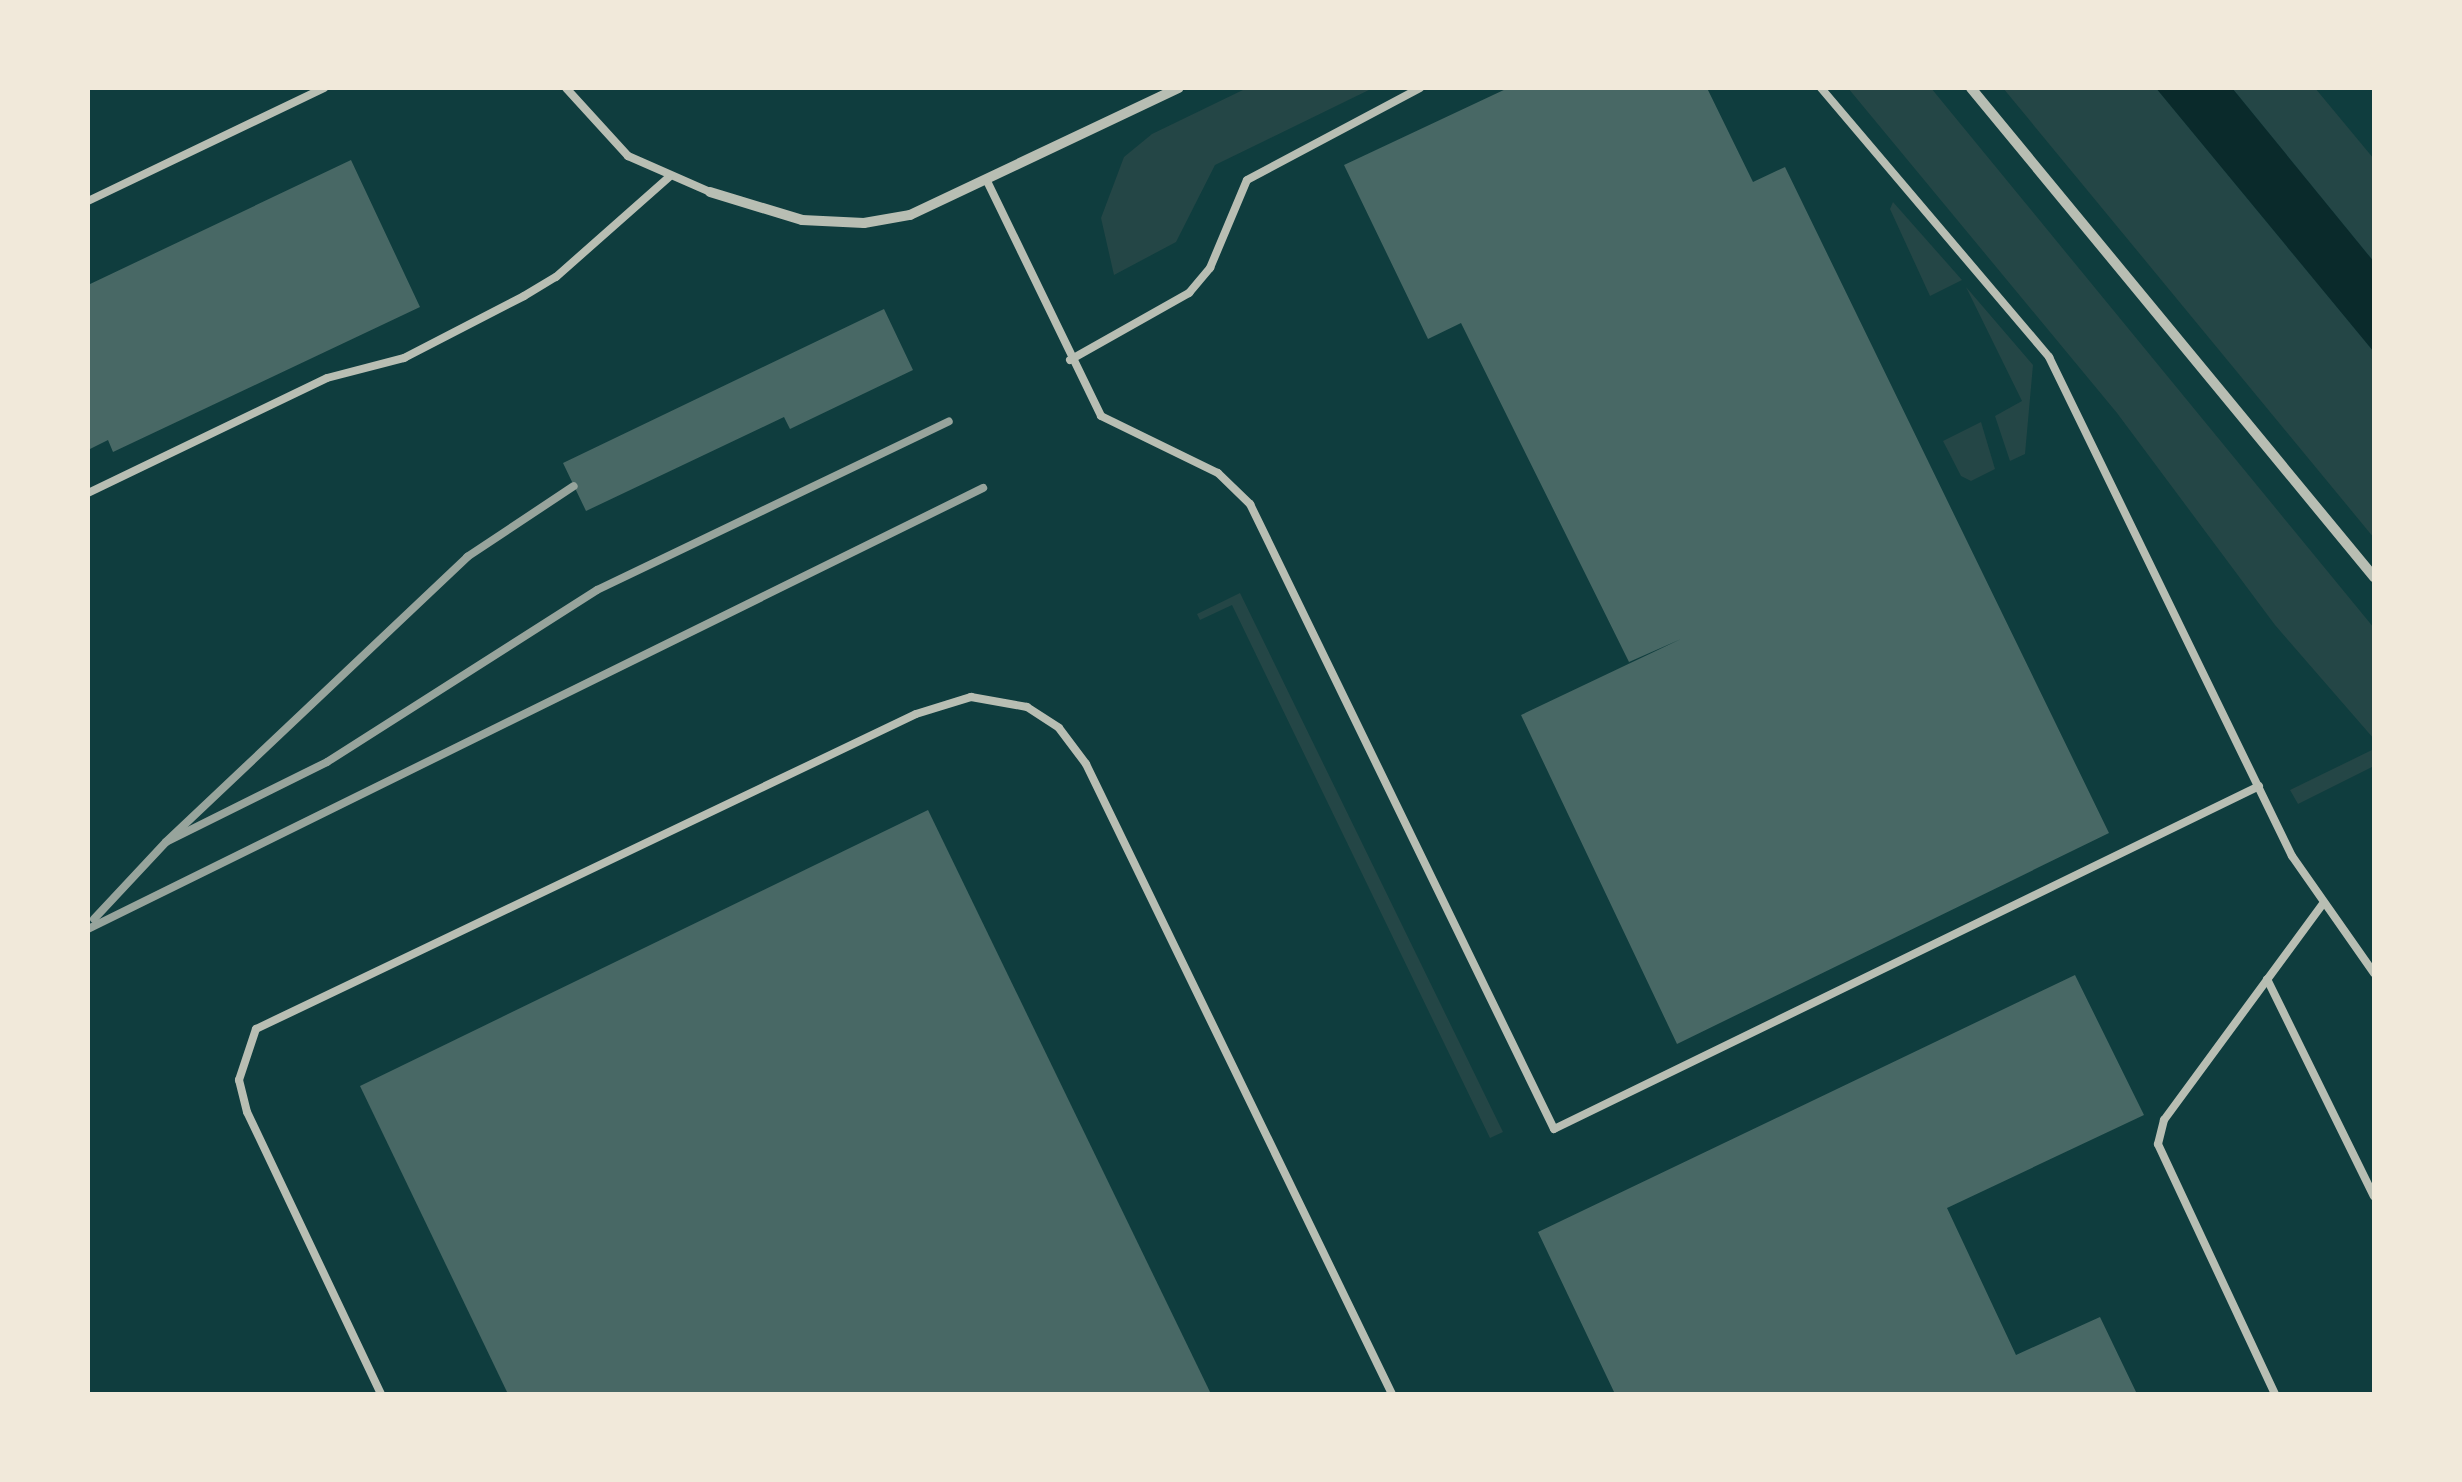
<!DOCTYPE html>
<html>
<head>
<meta charset="utf-8">
<style>
  body { margin:0 }
  #map { position:relative; width:2462px; height:1482px; overflow:hidden; background:#0f3d3e; font-family:Karla,sans-serif }
  div>[style] { position:absolute }
  [style*='--x'] { left:calc(var(--x)*1px); top:calc(var(--y)*1px); width:calc(var(--w)*1px); rotate:calc(var(--a)*1deg) }
  .green>* { inset:0; background:#244646 }
  .water>* { inset:0; background:#0a2a2b }
  .building>* { inset:0; background:#486865 }
  .service>* { height:8px; margin:-4px; padding:0 4px; transform-origin:4px; border-radius:4px; background:#b8beb3 }
  .minor>* { height:10px; margin:-5px; padding:0 5px; transform-origin:5px; border-radius:5px; background:#b8beb3 }
  .rail>* { height:8px; margin:-4px; padding:0 4px; transform-origin:4px; border-radius:4px; background:#97a49c }
  span { translate:-50% -50%; white-space:nowrap; text-align:center; line-height:1.15; -webkit-text-stroke:10px #f1e9da; paint-order:stroke }
  .frame { position:absolute; inset:0; border:90px solid #f1e9da; pointer-events:none }
</style>
</head>
<body>
<div id="map">
  <div class="green">
    <div style="clip-path:polygon(1247px 88px,1373px 88px,1215px 165px,1176px 242px,1114px 275px,1101px 218px,1124px 157px,1152px 134px)"></div>
    <div style="clip-path:polygon(1848px 88px,1931px 88px,2374px 628px,2374px 739px,2275px 625px,2117px 413px)"></div>
    <div style="clip-path:polygon(2003px 88px,2156px 88px,2374px 352px,2374px 538px)"></div>
    <div style="clip-path:polygon(2232px 88px,2315px 88px,2374px 159px,2374px 262px)"></div>
    <div style="clip-path:polygon(1893px 202px,1962px 280px,1930px 296px,1890px 209px)"></div>
    <div style="clip-path:polygon(1966px 287px,2033px 365px,2025px 454px,2010px 461px,1995px 416px,2022px 401px)"></div>
    <div style="clip-path:polygon(1981px 422px,1995px 469px,1971px 481px,1961px 476px,1943px 441px)"></div>
    <div style="clip-path:polygon(1240px 593px,1503px 1132px,1490px 1138px,1232px 605px,1200px 620px,1197px 614px)"></div>
    <div style="clip-path:polygon(2374px 749px,2374px 766px,2298px 804px,2290px 790px)"></div>
  </div>
  <div class="water">
    <div style="clip-path:polygon(2156px 88px,2232px 88px,2374px 262px,2374px 352px)"></div>
  </div>
  <div class="building">
    <div style="clip-path:polygon(1508px 88px,1707px 88px,1753px 182px,1785px 167px,2109px 833px,1677px 1044px,1521px 715px,1681px 639px,1629px 662px,1461px 323px,1428px 339px,1344px 165px)"></div>
    <div style="clip-path:polygon(351px 160px,420px 307px,113px 452px,108px 440px,88px 450px,88px 285px)"></div>
    <div style="clip-path:polygon(884px 309px,913px 370px,790px 429px,784px 417px,586px 511px,563px 463px)"></div>
    <div style="clip-path:polygon(928px 810px,1211px 1394px,508px 1394px,360px 1086px)"></div>
    <div style="clip-path:polygon(2075px 975px,2144px 1115px,1947px 1208px,2016px 1355px,2100px 1317px,2137px 1394px,1615px 1394px,1538px 1232px)"></div>
  </div>
  <div class="service">
    <div style="--x:566;--y:88;--w:92;--a:47.6"></div>
    <div style="--x:628;--y:156;--w:90;--a:23.7"></div>
    <div style="--x:1821;--y:88;--w:353;--a:49.7"></div>
    <div style="--x:2049;--y:357;--w:555;--a:64.04"></div>
    <div style="--x:2292;--y:856;--w:143;--a:55"></div>
    <div style="--x:987;--y:181;--w:261;--a:64.1"></div>
    <div style="--x:1101;--y:416;--w:130;--a:26"></div>
    <div style="--x:1218;--y:473;--w:45;--a:44.1"></div>
    <div style="--x:1250;--y:504;--w:695;--a:64.06"></div>
    <div style="--x:1554;--y:1129;--w:784;--a:-25.94"></div>
    <div style="--x:88;--y:201;--w:262;--a:-25.6"></div>
    <div style="--x:1070;--y:360;--w:137;--a:-29.4"></div>
    <div style="--x:1189;--y:293;--w:33;--a:-50"></div>
    <div style="--x:1210;--y:268;--w:95;--a:-67.2"></div>
    <div style="--x:1247;--y:180;--w:196;--a:-28"></div>
    <div style="--x:88;--y:493;--w:265;--a:-25.7"></div>
    <div style="--x:327;--y:378;--w:80;--a:-14.6"></div>
    <div style="--x:404;--y:358;--w:135;--a:-27.3"></div>
    <div style="--x:524;--y:296;--w:37;--a:-31"></div>
    <div style="--x:556;--y:277;--w:151;--a:-41.5"></div>
    <div style="--x:2267;--y:979;--w:242;--a:63.8"></div>
    <div style="--x:381;--y:1394;--w:312;--a:-115.4"></div>
    <div style="--x:247;--y:1112;--w:33;--a:-104"></div>
    <div style="--x:239;--y:1080;--w:54;--a:-71.6"></div>
    <div style="--x:256;--y:1029;--w:731;--a:-25.51"></div>
    <div style="--x:916;--y:714;--w:58;--a:-17.2"></div>
    <div style="--x:971;--y:697;--w:57;--a:10.1"></div>
    <div style="--x:1027;--y:707;--w:38;--a:33"></div>
    <div style="--x:1059;--y:728;--w:45;--a:53.1"></div>
    <div style="--x:1086;--y:764;--w:700;--a:64.09"></div>
    <div style="--x:2275;--y:1394;--w:276;--a:-115.1"></div>
    <div style="--x:2158;--y:1144;--w:25;--a:-76"></div>
    <div style="--x:2164;--y:1120;--w:267;--a:-53.7"></div>
  </div>
  <div class="minor">
    <div style="--x:1971;--y:88;--w:634;--a:50.51"></div>
    <div style="--x:710;--y:192;--w:96;--a:16.9"></div>
    <div style="--x:802;--y:220;--w:62;--a:2.8"></div>
    <div style="--x:864;--y:223;--w:47;--a:-9.9"></div>
    <div style="--x:910;--y:215;--w:297;--a:-25.3"></div>
  </div>
  <div class="rail">
    <div style="--x:166;--y:842;--w:180;--a:-26.4"></div>
    <div style="--x:327;--y:762;--w:320;--a:-32.5"></div>
    <div style="--x:597;--y:590;--w:390;--a:-25.6"></div>
    <div style="--x:94;--y:919;--w:105;--a:-46.9"></div>
    <div style="--x:166;--y:842;--w:415;--a:-43.4"></div>
    <div style="--x:467;--y:557;--w:128;--a:-33.6"></div>
    <div style="--x:88;--y:929;--w:998;--a:-26.23"></div>
  </div>
  <div class="frame"></div>
</div>
</body>
</html>
